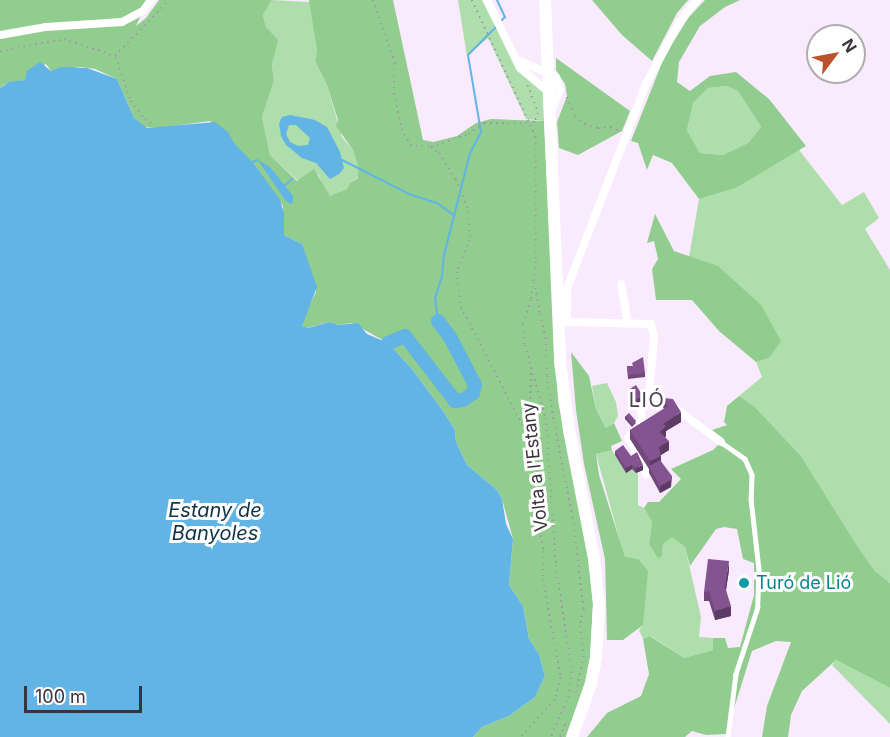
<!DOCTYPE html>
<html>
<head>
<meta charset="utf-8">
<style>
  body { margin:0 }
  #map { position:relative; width:890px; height:737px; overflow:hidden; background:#f9ebfd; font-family:Inter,sans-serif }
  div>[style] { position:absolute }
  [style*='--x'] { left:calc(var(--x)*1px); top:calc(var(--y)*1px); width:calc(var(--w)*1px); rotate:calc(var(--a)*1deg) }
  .green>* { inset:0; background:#aedeab }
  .forest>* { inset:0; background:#91cd8e }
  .water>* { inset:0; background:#61b4e4 }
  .stream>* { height:2px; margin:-1px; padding:0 1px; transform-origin:1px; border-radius:1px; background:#61b4e4 }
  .river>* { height:14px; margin:-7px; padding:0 7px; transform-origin:7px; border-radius:7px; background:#61b4e4 }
  .path>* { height:1.5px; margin-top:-0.75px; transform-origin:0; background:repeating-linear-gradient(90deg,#a298a5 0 1.5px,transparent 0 6px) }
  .service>* { height:4.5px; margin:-2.25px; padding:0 2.25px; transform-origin:2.25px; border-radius:2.25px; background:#fff }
  .minor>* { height:8px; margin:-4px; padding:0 4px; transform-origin:4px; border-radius:4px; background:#fff }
  .secondary>* { height:12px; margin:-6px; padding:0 6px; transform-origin:6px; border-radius:6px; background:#fff }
  .wall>* { inset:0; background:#72487c }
  .shaded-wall>* { inset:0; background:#5c3b65 }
  .building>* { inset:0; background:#845490; transform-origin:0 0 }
  .dots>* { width:16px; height:16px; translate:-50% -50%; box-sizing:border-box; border:3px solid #fefefe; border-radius:50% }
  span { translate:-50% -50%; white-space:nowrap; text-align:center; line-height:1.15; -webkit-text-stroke:6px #fefefe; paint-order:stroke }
  .street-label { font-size:18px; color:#3a333b }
  .culture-label { font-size:18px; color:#0d838f }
  .left { translate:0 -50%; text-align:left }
  .neighbourhood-label { font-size:20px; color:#4f4052; letter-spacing:1.5px }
  .water-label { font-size:20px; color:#0f3448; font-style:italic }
  .north { position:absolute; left:806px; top:24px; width:60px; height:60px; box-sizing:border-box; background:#fefefe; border:2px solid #b0adb0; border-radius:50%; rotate:58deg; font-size:16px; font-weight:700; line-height:24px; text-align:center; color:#3a333b }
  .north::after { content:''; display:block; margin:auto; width:21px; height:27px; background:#ba522b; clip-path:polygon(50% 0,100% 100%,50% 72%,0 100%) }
  .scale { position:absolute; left:24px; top:686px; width:118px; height:27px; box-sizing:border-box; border:3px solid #3a333b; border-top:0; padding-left:8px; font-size:18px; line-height:21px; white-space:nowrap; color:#3a333b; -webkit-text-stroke:4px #fefefe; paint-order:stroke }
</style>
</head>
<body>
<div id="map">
  <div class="green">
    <div style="clip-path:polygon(272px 0,310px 2px,317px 51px,315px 61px,327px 85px,342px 137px,353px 150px,358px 167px,358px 177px,350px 183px,347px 189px,334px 195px,330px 196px,326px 192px,318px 174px,305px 176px,298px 181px,270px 155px,262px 117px,274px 81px,272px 65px,277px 40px,266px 27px,263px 15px)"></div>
    <div style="clip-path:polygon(458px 0,482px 0,516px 68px,543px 92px,544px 121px,526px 119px,488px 38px,467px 56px)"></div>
    <div style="clip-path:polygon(726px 86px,738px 91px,761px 127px,748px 143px,723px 155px,700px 153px,687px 130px,693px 103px,708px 88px)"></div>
    <div style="clip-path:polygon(799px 150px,842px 205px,864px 192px,879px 218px,865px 229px,890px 270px,890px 583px,875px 571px,858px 547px,801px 456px,754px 406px,739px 396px,762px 377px,756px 362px,769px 358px,689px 257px,699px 199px,736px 188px)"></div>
    <div style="clip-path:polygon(607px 383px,616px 402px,618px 416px,614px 423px,606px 428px,596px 409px,592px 386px)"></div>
    <div style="clip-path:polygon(612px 450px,626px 473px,632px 469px,638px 474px,638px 505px,644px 508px,652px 522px,649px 544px,662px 556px,663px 544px,672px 537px,685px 547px,701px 617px,699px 637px,713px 638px,713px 650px,684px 658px,651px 636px,643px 639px,639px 630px,643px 625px,596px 454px)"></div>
    <div style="clip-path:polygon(836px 660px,890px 688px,890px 724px,832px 665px)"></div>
  </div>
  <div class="forest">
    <div style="clip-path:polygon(0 0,148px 0,136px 26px,146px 18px,159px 0,272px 0,263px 15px,266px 27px,278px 40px,272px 65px,274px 81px,262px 117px,270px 155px,297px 181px,314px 169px,330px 196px,347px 189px,350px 183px,358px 178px,358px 167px,353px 150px,336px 126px,338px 120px,327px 85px,315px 61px,317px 51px,309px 0,393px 0,423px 140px,433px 142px,457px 136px,476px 123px,491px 119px,544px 121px,558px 401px,589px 560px,593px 604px,590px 657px,585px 682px,566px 737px,473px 737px,482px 727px,509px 716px,535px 697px,545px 676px,539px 654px,529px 639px,523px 606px,509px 585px,513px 539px,502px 499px,497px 490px,467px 465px,456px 442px,455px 430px,443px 411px,412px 369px,388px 343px,352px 323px,338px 325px,330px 322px,307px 328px,302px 326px,301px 323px,316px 292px,315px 281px,311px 278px,302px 244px,284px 235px,283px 206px,255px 165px,210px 121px,158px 128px,143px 127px,134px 118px,117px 79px,95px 69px,81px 67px,51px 71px,46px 64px,25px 80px,5px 84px,0 88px)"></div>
    <div style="clip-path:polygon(592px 0,688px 0,677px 13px,652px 61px,622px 35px)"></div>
    <div style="clip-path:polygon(evenodd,705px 0,740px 0,725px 7px,700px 26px,679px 62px,677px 82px,690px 91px,710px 76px,736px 72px,769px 99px,806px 146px,736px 188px,699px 199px,672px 163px,653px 155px,647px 170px,638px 143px,631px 141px,665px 55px,689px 17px,705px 0,726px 86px,738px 91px,761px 127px,748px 143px,723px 155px,700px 153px,687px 130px,693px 103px,708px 88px,726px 86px)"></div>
    <div style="clip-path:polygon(556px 58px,630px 111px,622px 131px,578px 155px,559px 148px,557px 122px,567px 96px,565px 84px,556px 70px)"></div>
    <div style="clip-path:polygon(655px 214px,674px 251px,718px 266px,761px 305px,781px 341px,769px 358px,756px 362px,719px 331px,692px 300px,656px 300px,652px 269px,658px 259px,654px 241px,647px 243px)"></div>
    <div style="clip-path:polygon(571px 352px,589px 376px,596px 409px,606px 428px,614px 423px,622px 441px,611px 446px,612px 450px,596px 454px,599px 475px,625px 557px,638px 559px,648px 571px,643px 625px,623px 640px,607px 640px,605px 559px,584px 464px,576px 410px)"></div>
    <div style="clip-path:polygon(739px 396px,754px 406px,801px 456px,858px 547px,875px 571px,890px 583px,890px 688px,836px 660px,802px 691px,791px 715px,788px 737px,762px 737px,767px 706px,791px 642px,776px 641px,752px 651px,726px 734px,706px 735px,692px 731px,685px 737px,587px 737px,607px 713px,641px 696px,649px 674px,643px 639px,650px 636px,684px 658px,713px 650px,713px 638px,725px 638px,728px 648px,740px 647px,754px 595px,754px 563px,743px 559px,737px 529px,724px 527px,716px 529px,690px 566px,685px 547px,672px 537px,663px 544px,662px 556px,658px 558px,649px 544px,652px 522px,644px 508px,648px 502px,659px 502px,681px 479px,671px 469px,713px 450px,724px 439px,712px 430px,727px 425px,724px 422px,727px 406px)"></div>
  </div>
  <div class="water">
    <div style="clip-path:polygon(40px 62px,51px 71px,61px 67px,87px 68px,117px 79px,134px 118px,147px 128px,215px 122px,228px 132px,234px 143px,255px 165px,280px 200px,284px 213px,284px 235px,302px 244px,317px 287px,302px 326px,308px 328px,330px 322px,338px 325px,358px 323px,367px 334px,388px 343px,412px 369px,443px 411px,455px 430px,456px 442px,467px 465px,497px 490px,502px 499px,506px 524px,513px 539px,509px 585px,523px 606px,529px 639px,539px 654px,545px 676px,535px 697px,509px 716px,482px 727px,473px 737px,0 737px,0 88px,9px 82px,25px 80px,27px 71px)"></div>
    <div style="clip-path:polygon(evenodd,290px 115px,315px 120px,327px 127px,340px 152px,344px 168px,339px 174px,330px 179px,316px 163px,302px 158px,286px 145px,281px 136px,279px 124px,282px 117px,290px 115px,289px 125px,296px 125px,310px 138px,308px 145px,298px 146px,290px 142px,286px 134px,289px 125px)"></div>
    <div style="clip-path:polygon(258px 160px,270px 167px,293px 196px,293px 202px,290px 204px,285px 200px)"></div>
  </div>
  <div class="stream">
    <div style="--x:497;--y:0;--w:19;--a:65"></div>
    <div style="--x:505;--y:17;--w:6;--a:135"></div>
    <div style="--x:342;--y:160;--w:75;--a:26.9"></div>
    <div style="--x:409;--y:194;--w:29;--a:18"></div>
    <div style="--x:437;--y:203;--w:22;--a:36"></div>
    <div style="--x:252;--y:162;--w:6;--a:-18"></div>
    <div style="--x:284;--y:186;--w:11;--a:-41"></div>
    <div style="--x:438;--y:321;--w:23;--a:-97"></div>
    <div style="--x:435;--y:298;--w:22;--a:-72"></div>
    <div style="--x:442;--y:277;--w:22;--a:-85"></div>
    <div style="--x:444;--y:255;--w:105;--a:-75.7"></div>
    <div style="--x:470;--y:153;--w:24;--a:-62"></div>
    <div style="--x:481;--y:132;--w:78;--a:-99.6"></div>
    <div style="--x:468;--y:55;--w:42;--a:-45"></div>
  </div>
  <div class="river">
    <div style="--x:388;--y:343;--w:18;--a:-22"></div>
    <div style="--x:405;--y:336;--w:82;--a:52.4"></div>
    <div style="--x:455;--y:401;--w:8;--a:-7"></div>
    <div style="--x:463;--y:400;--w:12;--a:-35"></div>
    <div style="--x:473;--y:393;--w:8;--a:-76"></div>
    <div style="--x:475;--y:385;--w:54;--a:-117.5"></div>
    <div style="--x:450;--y:337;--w:20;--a:-127"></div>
  </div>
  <div class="path">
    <div style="--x:373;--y:0;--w:67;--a:70.8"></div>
    <div style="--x:395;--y:63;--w:31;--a:92"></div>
    <div style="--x:394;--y:94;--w:36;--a:77"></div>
    <div style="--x:402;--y:129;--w:18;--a:63"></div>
    <div style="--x:410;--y:145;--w:21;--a:5"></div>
    <div style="--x:431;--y:147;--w:39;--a:-19"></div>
    <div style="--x:468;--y:134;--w:19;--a:-35"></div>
    <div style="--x:484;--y:123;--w:46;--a:0"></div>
    <div style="--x:472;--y:0;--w:151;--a:65"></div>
    <div style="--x:536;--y:137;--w:125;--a:90"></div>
    <div style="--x:536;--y:262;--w:38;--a:97"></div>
    <div style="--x:531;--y:300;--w:26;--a:108"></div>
    <div style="--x:523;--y:325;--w:20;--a:84"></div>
    <div style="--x:525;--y:345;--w:76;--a:74"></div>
    <div style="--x:546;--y:418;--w:147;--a:86.1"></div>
    <div style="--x:556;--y:565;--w:108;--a:81.5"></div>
    <div style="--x:572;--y:672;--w:24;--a:97"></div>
    <div style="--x:569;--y:696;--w:45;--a:113.7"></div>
    <div style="--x:0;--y:51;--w:65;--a:-10.6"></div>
    <div style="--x:64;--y:39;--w:54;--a:18.4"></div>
    <div style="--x:115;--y:56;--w:78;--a:-46"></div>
    <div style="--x:116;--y:57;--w:46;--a:71.2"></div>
    <div style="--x:131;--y:101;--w:23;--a:52"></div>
    <div style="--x:145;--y:119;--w:11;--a:34"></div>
    <div style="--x:528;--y:85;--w:30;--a:70"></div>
    <div style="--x:538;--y:113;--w:9;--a:108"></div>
    <div style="--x:535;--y:122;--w:3;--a:162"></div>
    <div style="--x:567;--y:97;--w:21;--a:67"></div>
    <div style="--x:575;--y:116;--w:13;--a:39"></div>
    <div style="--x:585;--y:124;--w:14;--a:17"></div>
    <div style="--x:598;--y:128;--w:13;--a:-4"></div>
    <div style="--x:611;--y:127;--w:10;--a:24"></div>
    <div style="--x:431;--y:147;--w:10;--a:37"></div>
    <div style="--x:439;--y:153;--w:31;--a:57"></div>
    <div style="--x:456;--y:179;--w:35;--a:68"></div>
    <div style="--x:469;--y:212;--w:28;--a:88"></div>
    <div style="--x:470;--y:240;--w:35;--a:112"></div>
    <div style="--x:457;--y:272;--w:35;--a:83"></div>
    <div style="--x:461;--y:307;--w:147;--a:62.4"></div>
    <div style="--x:529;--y:437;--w:87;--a:84.1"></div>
    <div style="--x:538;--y:524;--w:28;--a:77"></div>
    <div style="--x:544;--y:551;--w:28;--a:92"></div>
    <div style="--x:543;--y:579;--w:101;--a:79.7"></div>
    <div style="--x:561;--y:678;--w:23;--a:105"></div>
    <div style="--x:555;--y:700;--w:50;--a:132.6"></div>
    <div style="--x:534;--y:282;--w:31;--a:79"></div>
    <div style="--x:540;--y:314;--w:25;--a:76"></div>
    <div style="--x:546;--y:338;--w:38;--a:88"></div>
    <div style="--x:547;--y:376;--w:47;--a:81.3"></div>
    <div style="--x:554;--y:422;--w:98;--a:78.8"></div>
    <div style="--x:573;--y:518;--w:93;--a:83.2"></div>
    <div style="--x:584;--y:610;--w:16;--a:104"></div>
    <div style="--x:580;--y:626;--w:30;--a:82"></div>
    <div style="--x:584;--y:656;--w:39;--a:102"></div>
    <div style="--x:529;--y:435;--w:68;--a:-88.3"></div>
    <div style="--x:560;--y:737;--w:17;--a:-69"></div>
  </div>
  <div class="service">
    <div style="--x:721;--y:442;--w:29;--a:35"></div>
    <div style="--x:745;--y:459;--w:17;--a:66"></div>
    <div style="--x:752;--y:475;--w:24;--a:92"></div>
    <div style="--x:751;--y:499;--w:70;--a:83.5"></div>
    <div style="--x:759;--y:569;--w:38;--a:92"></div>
    <div style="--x:758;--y:607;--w:71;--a:108.2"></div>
    <div style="--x:736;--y:674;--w:64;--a:97.2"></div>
  </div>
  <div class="minor">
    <div style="--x:487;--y:0;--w:76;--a:64.1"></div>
    <div style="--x:520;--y:68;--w:38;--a:40"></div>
    <div style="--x:0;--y:35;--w:47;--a:-9.9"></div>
    <div style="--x:46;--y:27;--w:76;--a:-3.8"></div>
    <div style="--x:122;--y:22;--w:24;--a:-28"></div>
    <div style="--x:143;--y:11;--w:14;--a:-54"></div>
    <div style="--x:520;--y:61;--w:39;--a:24"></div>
    <div style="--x:556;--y:77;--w:14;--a:73"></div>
    <div style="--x:560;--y:90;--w:26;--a:113"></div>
    <div style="--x:621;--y:284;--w:40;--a:80"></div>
    <div style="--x:567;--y:321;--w:33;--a:-90"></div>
    <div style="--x:567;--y:288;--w:219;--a:-68.8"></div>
    <div style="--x:646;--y:84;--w:72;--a:-61.6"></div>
    <div style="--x:680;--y:21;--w:27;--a:-51"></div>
    <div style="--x:564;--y:322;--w:87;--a:1.3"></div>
    <div style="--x:651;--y:324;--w:13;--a:77"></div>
    <div style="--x:654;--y:337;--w:60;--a:94.8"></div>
    <div style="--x:649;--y:397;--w:14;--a:126"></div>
    <div style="--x:641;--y:408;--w:12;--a:85"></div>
    <div style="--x:642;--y:420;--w:23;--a:128"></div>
    <div style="--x:628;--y:438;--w:28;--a:58"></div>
    <div style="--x:643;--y:462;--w:13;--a:77"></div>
    <div style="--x:649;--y:397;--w:28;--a:23"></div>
    <div style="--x:675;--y:408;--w:57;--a:36.5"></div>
  </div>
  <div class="secondary">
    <div style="--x:545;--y:0;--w:362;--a:87.6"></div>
    <div style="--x:560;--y:362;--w:69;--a:82.5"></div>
    <div style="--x:569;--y:430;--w:131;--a:79"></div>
    <div style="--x:594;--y:559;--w:45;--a:83.7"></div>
    <div style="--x:599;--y:604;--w:54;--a:93.2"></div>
    <div style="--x:596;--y:658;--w:26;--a:101"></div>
    <div style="--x:591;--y:684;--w:56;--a:109.7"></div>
  </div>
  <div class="wall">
    <div style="clip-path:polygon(627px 366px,645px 373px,645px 377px,628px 379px)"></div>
    <div style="clip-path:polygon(630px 389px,643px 400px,637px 404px,630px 394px)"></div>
    <div style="clip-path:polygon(663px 398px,681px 422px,666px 431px,666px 436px,665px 437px,669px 450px,661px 455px,661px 462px,671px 487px,660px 493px,649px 473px,649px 469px,630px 439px,630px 430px,664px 409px,663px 407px)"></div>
    <div style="clip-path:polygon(625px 416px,636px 423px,632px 427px,625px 419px)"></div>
    <div style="clip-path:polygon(615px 451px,643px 470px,636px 473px,632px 469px,626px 473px,615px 455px)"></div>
    <div style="clip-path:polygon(729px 570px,726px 590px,731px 616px,715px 620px,709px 601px,704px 601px,704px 592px)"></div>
  </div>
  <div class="shaded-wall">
    <div style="clip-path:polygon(643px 396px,643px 400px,637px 404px,637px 399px)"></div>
    <div style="clip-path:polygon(681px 412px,681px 422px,666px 431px,666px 436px,660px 442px,660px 432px,663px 424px)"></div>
    <div style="clip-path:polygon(669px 441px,669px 450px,659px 456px,659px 447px)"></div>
    <div style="clip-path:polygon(661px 456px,661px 465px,650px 468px,650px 461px)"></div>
    <div style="clip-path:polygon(632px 465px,632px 469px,626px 473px,626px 468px)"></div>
    <div style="clip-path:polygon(643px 465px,643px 470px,636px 473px,636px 468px)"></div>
    <div style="clip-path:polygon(672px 476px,671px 487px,660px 493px,660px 486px)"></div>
    <div style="clip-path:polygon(729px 561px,729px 570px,725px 596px,725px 587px)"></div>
    <div style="clip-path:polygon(731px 606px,731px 616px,715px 620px,715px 611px)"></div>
  </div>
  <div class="building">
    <div style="clip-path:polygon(643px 357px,645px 373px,628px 375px,627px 366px,633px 366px,632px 363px)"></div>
    <div style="left:636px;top:385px;width:13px;height:7px;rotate:58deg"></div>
    <div style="clip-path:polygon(663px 398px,673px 399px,681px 412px,663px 424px,666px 426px,660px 432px,669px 441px,659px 447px,661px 456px,650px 461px,630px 430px,668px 406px)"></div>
    <div style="left:629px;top:413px;width:11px;height:5px;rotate:49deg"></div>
    <div style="clip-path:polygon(623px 445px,631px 456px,637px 452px,643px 465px,636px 468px,632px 465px,626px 468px,615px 451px)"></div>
    <div style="clip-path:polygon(660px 460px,672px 476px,671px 480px,660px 486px,649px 466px)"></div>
    <div style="clip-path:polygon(708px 559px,729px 561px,725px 587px,731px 606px,715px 611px,709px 591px,704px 592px)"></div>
  </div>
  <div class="dots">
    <div style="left:744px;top:583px;background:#0f9aa8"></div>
  </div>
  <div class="street-label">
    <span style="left:535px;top:467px;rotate:-96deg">Volta a l'Estany</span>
  </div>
  <div class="culture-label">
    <span class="left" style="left:756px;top:583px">Turó de Lió</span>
  </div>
  <div class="neighbourhood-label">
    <span style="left:647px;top:400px">LIÓ</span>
  </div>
  <div class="water-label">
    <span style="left:215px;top:522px">Estany de<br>Banyoles</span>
  </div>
  <div class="north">N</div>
  <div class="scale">100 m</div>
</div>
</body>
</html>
